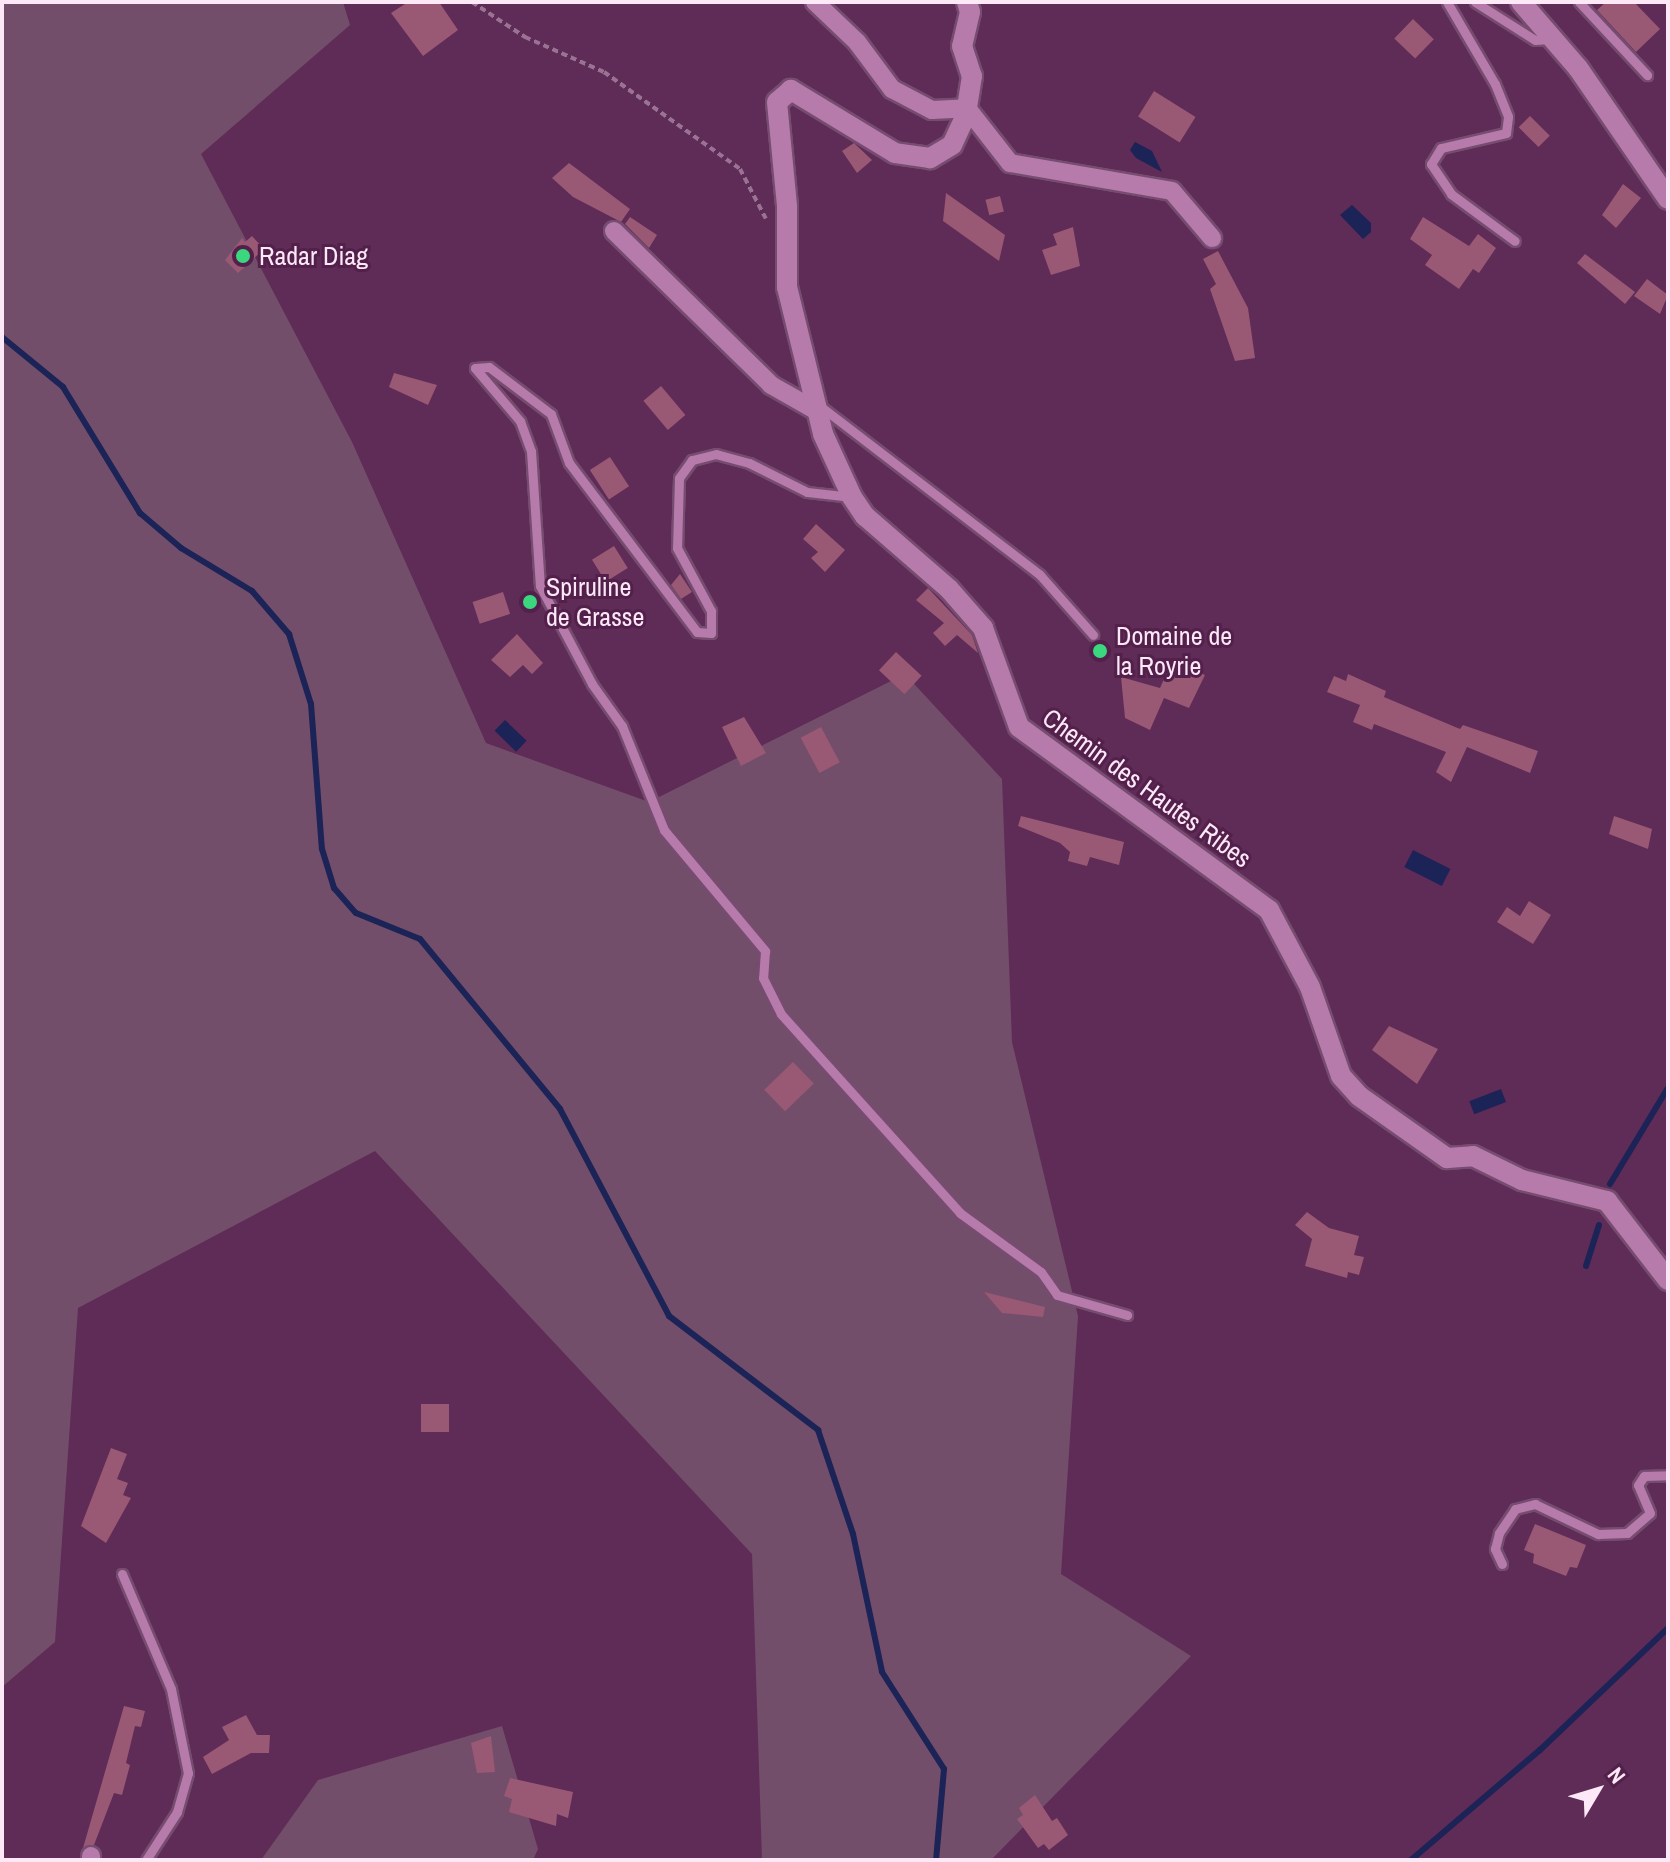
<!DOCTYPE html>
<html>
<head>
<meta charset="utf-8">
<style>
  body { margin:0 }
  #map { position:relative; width:1670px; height:1862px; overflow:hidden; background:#5f2b57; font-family:"Archivo Narrow",sans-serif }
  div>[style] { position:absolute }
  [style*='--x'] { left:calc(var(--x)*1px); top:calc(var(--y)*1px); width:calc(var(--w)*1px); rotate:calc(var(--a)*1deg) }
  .green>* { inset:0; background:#724e6b }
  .water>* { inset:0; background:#1c2356; transform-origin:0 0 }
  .stream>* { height:6px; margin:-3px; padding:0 3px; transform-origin:3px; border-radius:3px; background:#1c2356 }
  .building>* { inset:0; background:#995874; transform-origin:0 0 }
  .path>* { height:4px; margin-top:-2px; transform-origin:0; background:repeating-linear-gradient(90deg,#9a7394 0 6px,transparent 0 10px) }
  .roads { filter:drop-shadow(2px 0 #764c70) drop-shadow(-2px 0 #764c70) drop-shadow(0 2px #764c70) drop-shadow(0 -2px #764c70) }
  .lane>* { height:9px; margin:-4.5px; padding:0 4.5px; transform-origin:4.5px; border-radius:4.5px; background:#b67bab }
  .street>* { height:18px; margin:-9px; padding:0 9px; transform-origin:9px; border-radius:9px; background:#b67bab }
  .secondary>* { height:20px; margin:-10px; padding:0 10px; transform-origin:10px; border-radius:10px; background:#b67bab }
  .dots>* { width:22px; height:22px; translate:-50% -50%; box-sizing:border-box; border:4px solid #53204c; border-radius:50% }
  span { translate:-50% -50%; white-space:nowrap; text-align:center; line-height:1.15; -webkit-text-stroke:6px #53204c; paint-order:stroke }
  .poi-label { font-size:26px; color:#fce8f7 }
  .left { translate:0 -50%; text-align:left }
  .street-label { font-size:26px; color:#fce8f7 }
  .frame { position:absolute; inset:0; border:4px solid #fce8f7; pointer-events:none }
  .north { position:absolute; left:1558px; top:1750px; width:80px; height:80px; -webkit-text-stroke:6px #53204c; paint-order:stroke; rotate:52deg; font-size:22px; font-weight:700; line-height:32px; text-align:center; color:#fce8f7 }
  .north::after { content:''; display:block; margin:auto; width:28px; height:36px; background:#fce8f7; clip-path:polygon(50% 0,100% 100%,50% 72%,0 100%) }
</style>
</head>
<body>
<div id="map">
  <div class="green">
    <div style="clip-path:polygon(2px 2px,343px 2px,350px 25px,201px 154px,352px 442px,486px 743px,649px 802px,905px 674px,1002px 779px,1012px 1042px,1078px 1316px,1061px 1574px,1191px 1656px,991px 1860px,762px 1860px,752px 1554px,375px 1151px,78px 1308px,55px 1642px,2px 1687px)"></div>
    <div style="clip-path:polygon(502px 1726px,538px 1849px,533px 1860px,261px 1860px,318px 1780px)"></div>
  </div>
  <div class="water">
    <div style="clip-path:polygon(1135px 142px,1152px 151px,1162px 172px,1136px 158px,1130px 150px)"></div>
    <div style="clip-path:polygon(1352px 205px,1371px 223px,1371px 232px,1363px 239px,1340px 215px)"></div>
    <div style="left:505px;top:720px;width:30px;height:15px;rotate:44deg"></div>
    <div style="left:1413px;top:850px;width:42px;height:19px;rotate:27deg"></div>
    <div style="left:1501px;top:1089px;width:14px;height:34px;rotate:69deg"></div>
  </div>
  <div class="stream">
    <div style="--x:2;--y:337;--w:79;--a:39.3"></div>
    <div style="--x:63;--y:387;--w:148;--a:58.6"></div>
    <div style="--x:140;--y:513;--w:54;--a:40.5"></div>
    <div style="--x:181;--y:548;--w:83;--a:31.2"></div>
    <div style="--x:252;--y:591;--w:57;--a:49.3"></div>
    <div style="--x:289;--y:634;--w:73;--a:72.6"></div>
    <div style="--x:311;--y:704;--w:145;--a:85.7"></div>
    <div style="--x:322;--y:849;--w:41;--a:72.9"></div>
    <div style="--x:334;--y:888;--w:33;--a:49"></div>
    <div style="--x:356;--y:913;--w:69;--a:22.1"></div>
    <div style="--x:420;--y:939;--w:220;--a:50.5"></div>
    <div style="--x:560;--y:1109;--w:234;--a:62.2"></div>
    <div style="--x:669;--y:1316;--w:188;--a:37.4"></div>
    <div style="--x:818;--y:1430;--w:110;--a:71.4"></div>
    <div style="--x:853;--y:1534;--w:141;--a:78.1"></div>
    <div style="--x:882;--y:1672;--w:115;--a:57.4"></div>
    <div style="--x:944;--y:1769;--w:91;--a:95"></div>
    <div style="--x:1610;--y:1184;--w:112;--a:-58.9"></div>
    <div style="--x:1586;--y:1266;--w:43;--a:-72.4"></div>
    <div style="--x:1411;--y:1860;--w:170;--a:-40.5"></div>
    <div style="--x:1540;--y:1750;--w:177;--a:-43.6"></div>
  </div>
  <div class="building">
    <div style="clip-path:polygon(408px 2px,439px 2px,458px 30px,423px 56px,391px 13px)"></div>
    <div style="clip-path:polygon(1606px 2px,1634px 2px,1660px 29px,1636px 52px,1597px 10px)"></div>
    <div style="left:1413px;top:19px;width:29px;height:27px;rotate:44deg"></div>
    <div style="left:1154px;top:91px;width:49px;height:30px;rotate:32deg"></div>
    <div style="left:1530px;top:116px;width:28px;height:16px;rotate:45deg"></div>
    <div style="clip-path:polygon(854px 143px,872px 160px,857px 173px,842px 151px)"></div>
    <div style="clip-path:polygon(569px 163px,630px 209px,621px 222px,573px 197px,552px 178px)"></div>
    <div style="clip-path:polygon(1623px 184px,1641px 198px,1616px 228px,1602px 215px)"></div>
    <div style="clip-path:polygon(946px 193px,1005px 235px,999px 261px,943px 221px)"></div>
    <div style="left:1000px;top:196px;width:16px;height:15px;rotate:76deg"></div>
    <div style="clip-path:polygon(630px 217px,657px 235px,649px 248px,625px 224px)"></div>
    <div style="clip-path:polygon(1423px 217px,1469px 246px,1478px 234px,1496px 248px,1479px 273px,1473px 269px,1459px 289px,1425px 265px,1432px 255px,1410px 239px)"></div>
    <div style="clip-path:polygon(1073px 227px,1080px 266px,1051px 275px,1042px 250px,1057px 245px,1053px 234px)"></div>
    <div style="clip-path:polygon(252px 236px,264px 249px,238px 273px,225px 260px,242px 238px,245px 242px)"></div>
    <div style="clip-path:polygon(1218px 251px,1248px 308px,1255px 358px,1235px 361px,1210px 289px,1216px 284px,1203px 259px)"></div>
    <div style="clip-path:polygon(1585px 254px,1635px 292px,1625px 304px,1577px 263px)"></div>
    <div style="clip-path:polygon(1647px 279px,1668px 295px,1660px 314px,1634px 296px)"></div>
    <div style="clip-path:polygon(394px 373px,437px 385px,428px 405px,389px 387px)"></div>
    <div style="left:661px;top:386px;width:38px;height:23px;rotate:50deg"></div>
    <div style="left:610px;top:457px;width:35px;height:24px;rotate:57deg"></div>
    <div style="clip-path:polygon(816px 524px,845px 550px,825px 572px,811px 558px,818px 552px,803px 539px)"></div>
    <div style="left:614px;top:546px;width:26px;height:26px;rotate:58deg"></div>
    <div style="clip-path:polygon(680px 574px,692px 592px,681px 599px,671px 585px)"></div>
    <div style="clip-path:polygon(928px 588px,972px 635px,978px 653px,957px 635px,945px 646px,933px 633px,944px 623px,916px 600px)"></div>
    <div style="left:503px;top:592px;width:23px;height:32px;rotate:72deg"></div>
    <div style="clip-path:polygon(517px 634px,543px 663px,532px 674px,523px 665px,510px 677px,491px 660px)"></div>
    <div style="left:896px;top:652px;width:35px;height:25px;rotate:43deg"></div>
    <div style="clip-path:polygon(1172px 661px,1205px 675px,1189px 708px,1164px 698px,1150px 730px,1125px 718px,1121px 677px,1160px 688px)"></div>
    <div style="clip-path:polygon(1348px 674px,1386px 691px,1384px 697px,1460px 729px,1463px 725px,1538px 751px,1530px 773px,1467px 747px,1451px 782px,1436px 772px,1446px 752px,1374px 724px,1372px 730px,1353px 722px,1360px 705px,1327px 692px,1334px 676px,1346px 681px)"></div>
    <div style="clip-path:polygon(744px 717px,766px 753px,741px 766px,722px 727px)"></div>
    <div style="left:821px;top:727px;width:40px;height:23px;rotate:62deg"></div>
    <div style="clip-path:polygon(1021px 816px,1124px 842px,1119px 865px,1090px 857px,1087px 866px,1068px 861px,1070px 852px,1060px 843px,1018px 826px)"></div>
    <div style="clip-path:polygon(1614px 816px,1652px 829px,1648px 849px,1609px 834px)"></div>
    <div style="clip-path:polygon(1529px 901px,1551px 915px,1533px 944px,1497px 922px,1507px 907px,1520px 916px)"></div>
    <div style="clip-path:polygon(1389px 1026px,1438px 1049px,1417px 1084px,1372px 1050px)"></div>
    <div style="left:793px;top:1062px;width:30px;height:40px;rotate:46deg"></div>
    <div style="clip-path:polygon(1307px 1212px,1329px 1228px,1359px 1236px,1354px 1255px,1364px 1257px,1359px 1275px,1348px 1272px,1347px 1278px,1305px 1266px,1312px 1239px,1295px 1225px)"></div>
    <div style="clip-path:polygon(984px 1292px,1045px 1307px,1043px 1317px,1002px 1313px)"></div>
    <div style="left:421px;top:1404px;width:28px;height:28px"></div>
    <div style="clip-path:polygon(111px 1448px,127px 1454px,117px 1479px,128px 1483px,123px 1495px,131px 1498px,106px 1543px,81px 1526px)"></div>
    <div style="clip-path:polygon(1535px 1524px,1586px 1545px,1577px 1568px,1570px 1567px,1566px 1576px,1533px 1563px,1534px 1554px,1524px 1550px)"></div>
    <div style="clip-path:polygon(124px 1706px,145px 1711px,141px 1727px,135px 1726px,126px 1763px,130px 1765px,122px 1795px,114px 1793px,94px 1845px,83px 1848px)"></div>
    <div style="clip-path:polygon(246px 1715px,257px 1735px,270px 1735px,269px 1753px,251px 1753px,212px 1774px,203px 1757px,229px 1740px,222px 1727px)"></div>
    <div style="clip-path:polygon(491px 1736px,495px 1772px,477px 1773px,471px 1743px)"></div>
    <div style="clip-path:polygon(510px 1778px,573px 1792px,568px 1818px,557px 1814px,556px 1826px,509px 1812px,512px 1799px,504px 1796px)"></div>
    <div style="clip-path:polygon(1035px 1795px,1052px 1821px,1057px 1818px,1068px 1835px,1049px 1850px,1044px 1844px,1038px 1848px,1017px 1819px,1023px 1815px,1019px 1808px)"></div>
  </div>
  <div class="path">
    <div style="--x:472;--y:2;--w:64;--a:33.4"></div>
    <div style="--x:525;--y:37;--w:86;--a:23.9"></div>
    <div style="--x:604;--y:72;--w:167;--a:35.5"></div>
    <div style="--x:740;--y:169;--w:56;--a:62.5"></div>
  </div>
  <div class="roads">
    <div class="lane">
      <div style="--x:1447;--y:2;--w:95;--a:59.7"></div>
      <div style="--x:1495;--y:84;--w:35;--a:68"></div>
      <div style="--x:1508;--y:117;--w:16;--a:97"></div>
      <div style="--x:1506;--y:133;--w:67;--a:167"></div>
      <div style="--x:1441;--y:148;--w:19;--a:122"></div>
      <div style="--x:1431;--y:164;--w:36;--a:56"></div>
      <div style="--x:1451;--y:194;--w:79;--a:36.3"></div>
      <div style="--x:1475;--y:2;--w:71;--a:32.3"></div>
      <div style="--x:1535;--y:40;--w:17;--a:-3"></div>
      <div style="--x:1579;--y:2;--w:100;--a:47"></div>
      <div style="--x:820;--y:406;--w:277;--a:37.5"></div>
      <div style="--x:1040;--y:575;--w:80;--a:48.5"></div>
      <div style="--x:852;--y:497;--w:45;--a:-173.7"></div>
      <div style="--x:807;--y:492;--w:65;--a:-153.4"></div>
      <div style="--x:749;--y:463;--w:34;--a:-165"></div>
      <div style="--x:716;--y:454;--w:25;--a:166"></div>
      <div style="--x:692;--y:460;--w:22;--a:126"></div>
      <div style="--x:679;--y:478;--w:70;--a:91.6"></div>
      <div style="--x:677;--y:548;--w:72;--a:61.6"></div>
      <div style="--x:711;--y:611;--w:22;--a:90"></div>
      <div style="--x:711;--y:633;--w:14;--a:-176"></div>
      <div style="--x:697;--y:632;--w:212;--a:-127.1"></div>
      <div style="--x:569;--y:463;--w:52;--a:-110.2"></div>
      <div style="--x:551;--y:414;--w:78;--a:-142.8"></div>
      <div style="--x:489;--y:367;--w:14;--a:176"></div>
      <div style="--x:475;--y:368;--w:70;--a:49.7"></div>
      <div style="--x:520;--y:421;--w:32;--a:70"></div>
      <div style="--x:531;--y:451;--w:135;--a:86.2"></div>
      <div style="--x:540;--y:586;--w:111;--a:62"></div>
      <div style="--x:592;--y:684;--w:52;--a:54.5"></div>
      <div style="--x:622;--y:726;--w:112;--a:68"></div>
      <div style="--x:664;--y:830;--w:158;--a:50.1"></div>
      <div style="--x:765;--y:951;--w:27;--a:94"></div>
      <div style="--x:763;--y:978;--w:40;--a:63.4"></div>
      <div style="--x:781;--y:1014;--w:268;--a:48"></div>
      <div style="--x:960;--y:1213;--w:100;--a:36.1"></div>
      <div style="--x:1041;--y:1272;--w:28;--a:55"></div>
      <div style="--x:1057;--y:1295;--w:73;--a:15.9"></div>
      <div style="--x:1502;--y:1564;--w:17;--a:-115"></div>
      <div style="--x:1495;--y:1549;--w:16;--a:-76"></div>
      <div style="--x:1499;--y:1533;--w:29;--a:-56"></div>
      <div style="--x:1515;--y:1509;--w:21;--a:-14"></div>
      <div style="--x:1535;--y:1504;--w:70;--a:25.5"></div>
      <div style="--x:1598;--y:1534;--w:29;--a:-2"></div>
      <div style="--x:1627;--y:1533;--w:30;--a:-41"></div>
      <div style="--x:1650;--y:1513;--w:30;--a:-113"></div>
      <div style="--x:1638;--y:1485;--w:11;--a:-56"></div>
      <div style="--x:1644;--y:1476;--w:24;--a:-2"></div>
      <div style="--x:122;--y:1574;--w:125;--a:66.9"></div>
      <div style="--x:171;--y:1689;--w:86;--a:78.6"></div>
      <div style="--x:188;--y:1773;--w:41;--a:105.8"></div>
      <div style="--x:177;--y:1812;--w:57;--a:122.9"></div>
    </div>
    <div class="street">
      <div style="--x:815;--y:2;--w:58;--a:43.6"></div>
      <div style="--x:857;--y:42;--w:59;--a:53.3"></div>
      <div style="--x:892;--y:89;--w:45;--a:27.7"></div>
      <div style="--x:932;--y:110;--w:35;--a:-3"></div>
      <div style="--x:967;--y:108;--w:70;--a:52"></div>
      <div style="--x:1010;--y:163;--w:164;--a:9.8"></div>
      <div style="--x:1172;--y:191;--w:62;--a:49.6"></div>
      <div style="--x:614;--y:231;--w:220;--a:44.4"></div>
      <div style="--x:771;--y:385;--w:51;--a:29.6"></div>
      <div style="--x:91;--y:1860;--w:4;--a:-90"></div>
    </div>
    <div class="secondary">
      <div style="--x:967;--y:2;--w:10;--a:73"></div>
      <div style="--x:970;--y:12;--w:35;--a:103"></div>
      <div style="--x:962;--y:46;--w:32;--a:72"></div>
      <div style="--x:972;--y:76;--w:39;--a:99"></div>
      <div style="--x:966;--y:115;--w:33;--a:115"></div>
      <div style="--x:952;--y:145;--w:26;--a:149"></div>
      <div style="--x:930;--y:158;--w:35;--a:-172"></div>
      <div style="--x:895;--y:153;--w:122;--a:-148.8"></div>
      <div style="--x:791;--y:90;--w:18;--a:139"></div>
      <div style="--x:777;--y:102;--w:104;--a:84.5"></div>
      <div style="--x:787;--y:206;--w:81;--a:90"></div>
      <div style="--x:787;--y:287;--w:151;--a:76.2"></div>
      <div style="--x:823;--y:434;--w:69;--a:65.3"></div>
      <div style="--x:852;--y:497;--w:23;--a:56"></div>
      <div style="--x:865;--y:516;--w:111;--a:41"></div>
      <div style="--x:949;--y:589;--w:52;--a:48.9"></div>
      <div style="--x:983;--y:628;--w:105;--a:70"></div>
      <div style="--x:1019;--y:727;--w:310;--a:36.2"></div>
      <div style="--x:1269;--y:910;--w:87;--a:62"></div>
      <div style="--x:1310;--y:987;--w:94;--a:70.8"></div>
      <div style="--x:1341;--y:1076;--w:27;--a:48"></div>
      <div style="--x:1359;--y:1096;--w:108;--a:35.2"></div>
      <div style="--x:1447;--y:1158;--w:26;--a:-4"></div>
      <div style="--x:1473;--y:1156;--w:55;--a:26.1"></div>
      <div style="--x:1522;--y:1180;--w:88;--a:13.9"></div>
      <div style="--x:1607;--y:1201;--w:100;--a:52.3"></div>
      <div style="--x:1521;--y:2;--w:87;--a:49.2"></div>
      <div style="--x:1578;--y:68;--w:159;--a:55.5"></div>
    </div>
  </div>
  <div class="dots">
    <div style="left:243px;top:256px;background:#3bd77e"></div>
    <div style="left:530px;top:602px;background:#3bd77e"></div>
    <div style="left:1100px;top:651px;background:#3bd77e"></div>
  </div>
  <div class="poi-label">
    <span class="left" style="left:259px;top:256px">Radar Diag</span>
    <span class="left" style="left:546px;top:602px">Spiruline<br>de Grasse</span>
    <span class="left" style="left:1116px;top:651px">Domaine de<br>la Royrie</span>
  </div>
  <div class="street-label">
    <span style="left:1147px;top:788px;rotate:36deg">Chemin des Hautes Ribes</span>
  </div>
  <div class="frame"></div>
  <div class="north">N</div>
</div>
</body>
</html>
